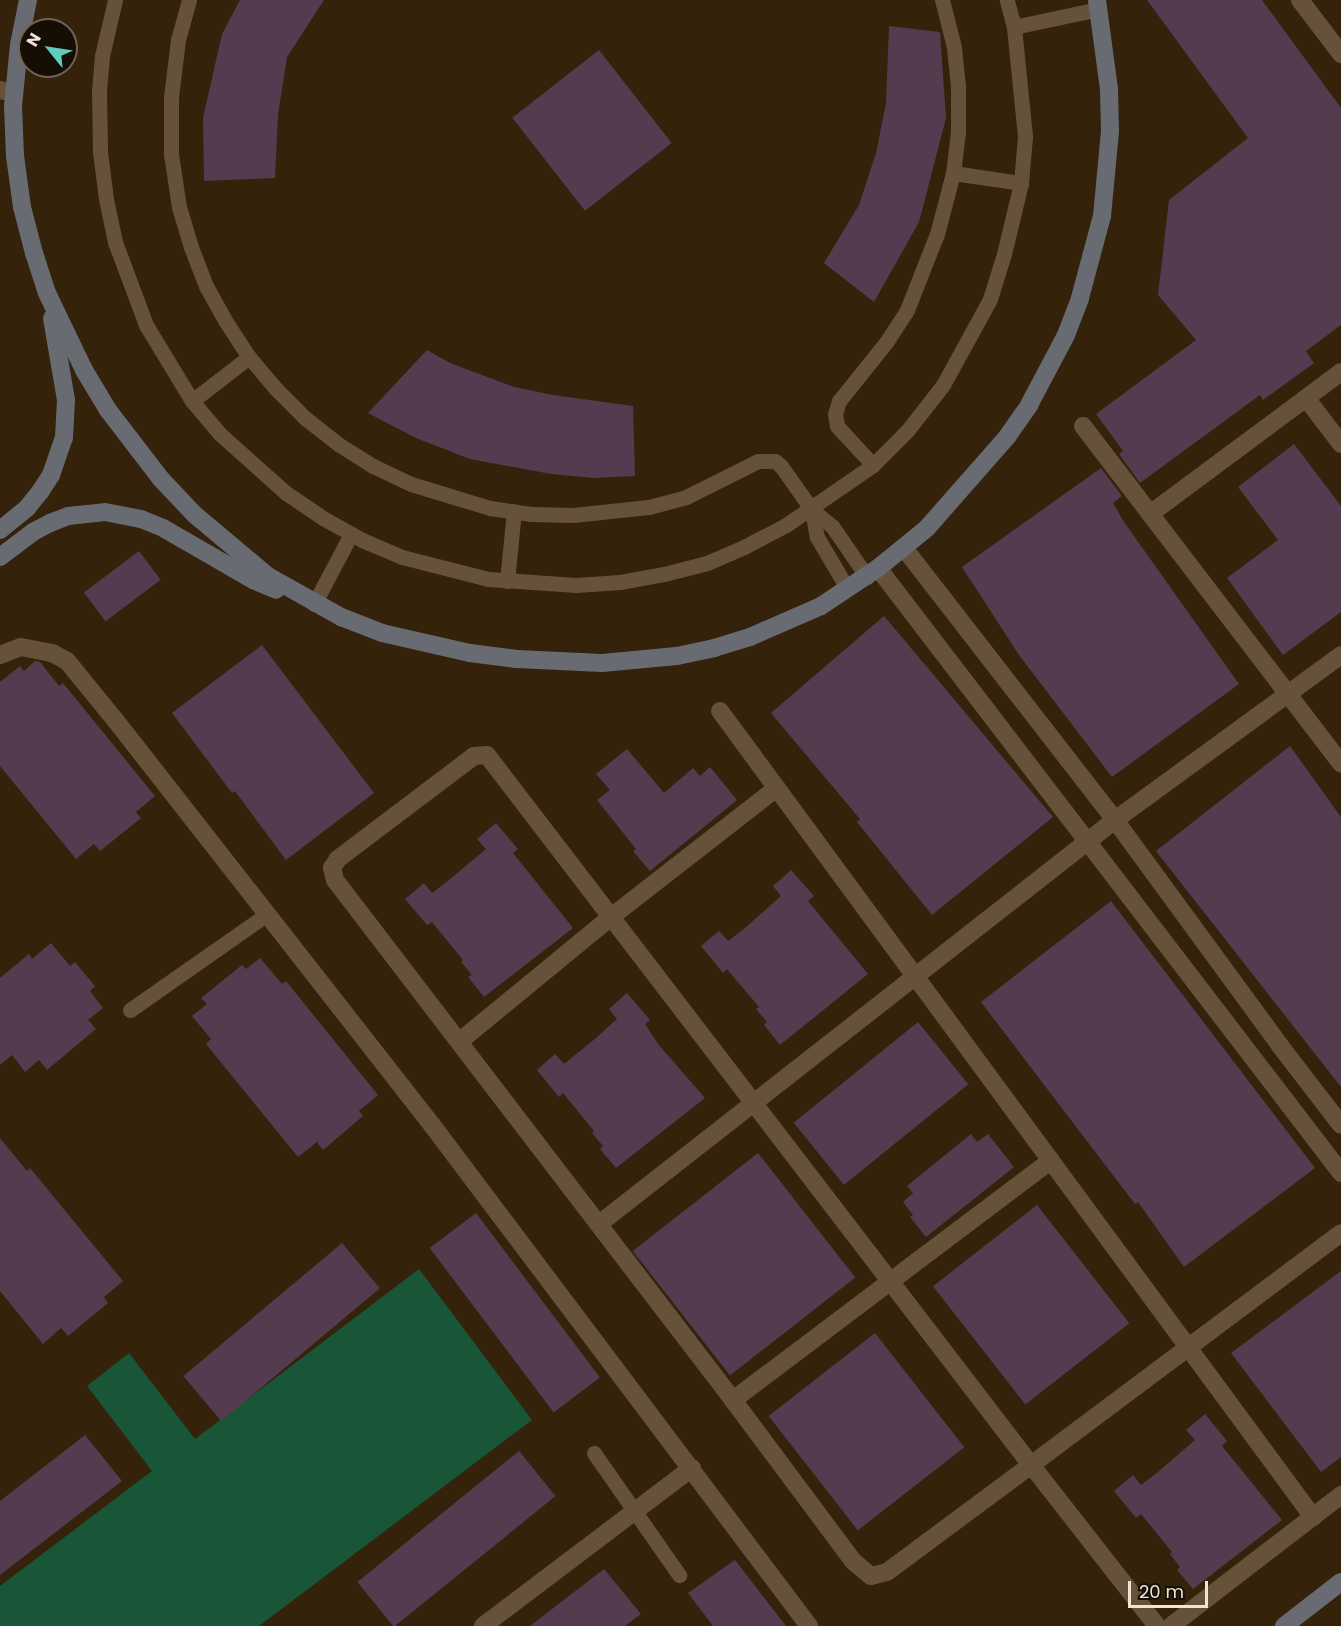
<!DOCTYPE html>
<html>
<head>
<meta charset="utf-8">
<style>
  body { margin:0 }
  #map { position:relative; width:1341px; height:1626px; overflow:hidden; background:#34220b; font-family:Poppins,sans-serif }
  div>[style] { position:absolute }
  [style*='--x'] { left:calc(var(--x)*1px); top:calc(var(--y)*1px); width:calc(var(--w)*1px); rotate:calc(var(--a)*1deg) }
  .green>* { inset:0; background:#195637 }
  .building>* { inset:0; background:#533c50; transform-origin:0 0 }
  .lane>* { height:15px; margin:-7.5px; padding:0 7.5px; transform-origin:7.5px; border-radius:7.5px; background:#66523a }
  .street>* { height:18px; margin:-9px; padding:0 9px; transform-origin:9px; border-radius:9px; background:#66523a }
  .secondary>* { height:18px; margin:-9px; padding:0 9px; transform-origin:9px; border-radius:9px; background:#696b73 }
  span { translate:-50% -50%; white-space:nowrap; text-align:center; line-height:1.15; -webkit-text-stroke:4.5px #160e05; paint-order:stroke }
  .north { position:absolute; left:18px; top:18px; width:60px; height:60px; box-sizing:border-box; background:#160e05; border:2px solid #6d6459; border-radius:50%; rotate:300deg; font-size:16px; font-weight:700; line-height:24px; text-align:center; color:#f0e4d6 }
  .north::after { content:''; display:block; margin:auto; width:21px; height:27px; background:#5ccebb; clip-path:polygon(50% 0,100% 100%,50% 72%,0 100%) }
  .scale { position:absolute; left:1128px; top:1581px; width:80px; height:27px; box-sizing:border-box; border:3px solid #f0e4d6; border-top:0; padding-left:8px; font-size:18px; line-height:21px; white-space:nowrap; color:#f0e4d6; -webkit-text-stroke:4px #160e05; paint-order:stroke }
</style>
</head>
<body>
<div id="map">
  <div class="green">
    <div style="clip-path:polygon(419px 1269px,532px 1420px,259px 1626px,0 1626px,0 1586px,152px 1471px,87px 1386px,129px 1353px,195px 1439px)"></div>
  </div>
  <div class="building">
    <div style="clip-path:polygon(240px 0,324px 0,287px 57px,278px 115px,275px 178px,204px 181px,203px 118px,222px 34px)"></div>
    <div style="clip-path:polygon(1147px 0,1262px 0,1341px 108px,1341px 325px,1306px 351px,1314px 363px,1263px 400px,1260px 395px,1140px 483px,1119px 454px,1123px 451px,1096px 414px,1196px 340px,1158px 295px,1169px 200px,1248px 138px)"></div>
    <div style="clip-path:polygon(889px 26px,940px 32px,946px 118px,919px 222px,874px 302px,824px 263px,859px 205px,876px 153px,886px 103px)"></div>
    <div style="left:599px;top:50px;width:118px;height:110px;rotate:52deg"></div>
    <div style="clip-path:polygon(427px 350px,450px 363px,514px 387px,553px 395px,633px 406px,635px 476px,593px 478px,551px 474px,470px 459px,416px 438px,368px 413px)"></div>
    <div style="clip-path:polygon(1294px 444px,1341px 506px,1341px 612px,1283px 655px,1227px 578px,1278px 540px,1238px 487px)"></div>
    <div style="clip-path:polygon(1101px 468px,1122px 496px,1113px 503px,1124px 522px,1239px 684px,1112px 777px,1019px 655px,962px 567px)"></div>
    <div style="left:139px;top:551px;width:36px;height:69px;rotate:53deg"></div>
    <div style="clip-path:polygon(884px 616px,1053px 817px,932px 915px,857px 822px,860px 819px,771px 713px)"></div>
    <div style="clip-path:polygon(262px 645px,374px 793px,286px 860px,235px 791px,232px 793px,172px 713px)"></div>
    <div style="clip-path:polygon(35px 661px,40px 662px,59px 686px,63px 683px,155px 796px,136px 812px,141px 818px,100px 851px,94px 844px,76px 859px,0 766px,0 682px,20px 666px,24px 671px)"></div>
    <div style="clip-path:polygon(1290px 746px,1341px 817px,1341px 1087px,1156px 851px)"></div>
    <div style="clip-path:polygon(627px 749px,664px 793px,693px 768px,700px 776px,710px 767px,737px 800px,650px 871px,633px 851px,636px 849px,597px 800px,610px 790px,596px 774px)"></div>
    <div style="clip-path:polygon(496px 823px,518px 849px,513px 853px,573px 928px,484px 997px,468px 977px,472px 975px,461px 962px,463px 960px,432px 922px,427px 925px,405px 899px,424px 883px,432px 893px,449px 880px,486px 849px,477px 839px)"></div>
    <div style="clip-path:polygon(791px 870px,814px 896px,808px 901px,868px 974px,780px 1045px,764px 1025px,767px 1022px,756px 1009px,759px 1007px,727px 969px,723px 973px,701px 946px,719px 931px,728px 941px,745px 928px,781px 896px,773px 886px)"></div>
    <div style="clip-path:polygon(1111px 901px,1315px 1168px,1184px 1267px,1138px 1202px,1135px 1204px,981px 1002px)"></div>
    <div style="clip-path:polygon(51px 943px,70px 966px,75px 962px,95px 986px,90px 991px,103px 1008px,88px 1020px,96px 1029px,47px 1070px,39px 1060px,25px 1072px,12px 1055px,0 1065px,0 978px,29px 954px,32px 959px)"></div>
    <div style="clip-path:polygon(260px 958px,282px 984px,286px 981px,378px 1095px,359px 1111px,363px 1116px,323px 1150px,317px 1142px,298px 1157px,206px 1044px,211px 1039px,192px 1016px,207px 1004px,201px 998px,242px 965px,246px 969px)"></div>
    <div style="clip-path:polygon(627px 993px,650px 1020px,645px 1024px,658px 1044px,705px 1098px,616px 1168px,600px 1149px,603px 1146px,592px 1133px,594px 1131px,563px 1093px,559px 1097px,537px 1070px,555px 1054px,564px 1064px,596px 1038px,617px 1019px,609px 1009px)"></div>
    <div style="left:918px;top:1022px;width:80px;height:160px;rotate:51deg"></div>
    <div style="clip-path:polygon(971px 1134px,977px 1142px,988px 1134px,1014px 1167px,926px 1237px,910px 1217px,913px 1215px,903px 1202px,913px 1193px,907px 1186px)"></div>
    <div style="clip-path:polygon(0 1138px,27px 1171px,30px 1168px,123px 1281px,104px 1297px,108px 1303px,68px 1336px,61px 1328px,43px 1344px,0 1291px)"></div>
    <div style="left:758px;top:1153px;width:158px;height:159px;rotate:52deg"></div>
    <div style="left:1037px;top:1205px;width:150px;height:132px;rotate:52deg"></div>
    <div style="left:476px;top:1213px;width:206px;height:58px;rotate:53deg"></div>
    <div style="left:342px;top:1243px;width:59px;height:207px;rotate:50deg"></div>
    <div style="clip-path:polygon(1341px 1271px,1341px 1457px,1321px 1472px,1231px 1353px)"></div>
    <div style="left:875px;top:1333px;width:145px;height:135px;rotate:52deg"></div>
    <div style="clip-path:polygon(1205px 1414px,1227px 1441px,1222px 1446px,1282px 1520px,1193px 1589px,1177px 1570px,1180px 1567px,1170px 1554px,1172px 1552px,1141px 1514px,1136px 1518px,1114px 1491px,1133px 1475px,1141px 1485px,1158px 1472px,1195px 1440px,1186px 1430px)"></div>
    <div style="clip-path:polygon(85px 1435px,122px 1481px,0 1575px,0 1501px)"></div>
    <div style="left:519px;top:1451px;width:58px;height:208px;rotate:51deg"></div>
    <div style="clip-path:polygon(735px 1560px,786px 1626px,713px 1626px,688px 1593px)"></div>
    <div style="clip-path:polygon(604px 1569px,641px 1614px,625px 1626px,530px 1626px)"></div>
  </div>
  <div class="lane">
    <div style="--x:115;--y:0;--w:57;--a:103.1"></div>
    <div style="--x:102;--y:56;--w:36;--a:95"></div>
    <div style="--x:99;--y:92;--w:60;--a:89"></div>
    <div style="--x:100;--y:152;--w:47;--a:82.7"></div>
    <div style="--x:106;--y:199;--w:44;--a:78.2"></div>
    <div style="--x:115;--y:242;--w:89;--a:69.5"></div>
    <div style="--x:146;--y:325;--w:89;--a:58.8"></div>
    <div style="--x:192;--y:401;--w:43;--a:49.7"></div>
    <div style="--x:220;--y:434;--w:89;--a:41.8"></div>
    <div style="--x:286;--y:493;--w:45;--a:34"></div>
    <div style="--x:323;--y:518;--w:45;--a:29.4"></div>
    <div style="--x:362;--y:540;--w:43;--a:23"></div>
    <div style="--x:402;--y:557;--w:89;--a:14.3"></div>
    <div style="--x:488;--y:579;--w:88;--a:3.9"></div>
    <div style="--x:576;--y:585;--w:44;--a:-3.9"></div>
    <div style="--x:620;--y:582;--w:45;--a:-10.3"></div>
    <div style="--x:664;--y:574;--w:44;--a:-14.3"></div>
    <div style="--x:707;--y:563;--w:40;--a:-23.4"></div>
    <div style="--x:744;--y:547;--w:47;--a:-27.6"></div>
    <div style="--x:786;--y:525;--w:106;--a:-34.6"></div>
    <div style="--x:873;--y:465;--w:48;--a:-45"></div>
    <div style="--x:907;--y:431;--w:58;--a:-52"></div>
    <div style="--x:943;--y:385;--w:98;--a:-61.3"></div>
    <div style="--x:990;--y:299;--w:47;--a:-72.7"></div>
    <div style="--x:1004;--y:254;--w:73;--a:-76.5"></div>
    <div style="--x:1021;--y:183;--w:47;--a:-85.1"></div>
    <div style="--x:1025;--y:136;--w:110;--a:-95.8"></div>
    <div style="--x:1014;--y:27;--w:28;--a:-105"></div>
    <div style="--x:189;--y:0;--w:41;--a:105.4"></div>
    <div style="--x:178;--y:40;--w:57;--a:97"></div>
    <div style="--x:171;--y:97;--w:57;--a:90"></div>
    <div style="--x:171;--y:154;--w:54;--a:81.4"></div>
    <div style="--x:179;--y:207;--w:42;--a:73.3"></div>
    <div style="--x:191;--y:247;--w:42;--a:69"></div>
    <div style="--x:206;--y:286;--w:41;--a:60.9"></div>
    <div style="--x:226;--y:322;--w:42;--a:56.7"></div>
    <div style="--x:249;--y:357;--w:42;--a:49.8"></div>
    <div style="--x:276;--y:389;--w:41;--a:45"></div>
    <div style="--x:305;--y:418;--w:42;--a:38.2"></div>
    <div style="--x:338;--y:444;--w:41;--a:32.2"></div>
    <div style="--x:373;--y:466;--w:42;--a:25.3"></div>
    <div style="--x:411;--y:484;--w:83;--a:16.9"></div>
    <div style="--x:490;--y:508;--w:41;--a:8.3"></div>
    <div style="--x:531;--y:514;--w:42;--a:1.4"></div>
    <div style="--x:573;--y:515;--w:76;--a:-6"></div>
    <div style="--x:649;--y:507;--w:38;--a:-15"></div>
    <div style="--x:686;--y:497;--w:80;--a:-26.6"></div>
    <div style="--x:758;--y:461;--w:17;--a:0"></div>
    <div style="--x:775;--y:461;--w:8;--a:40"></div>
    <div style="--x:781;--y:466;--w:54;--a:54.8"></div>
    <div style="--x:812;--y:510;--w:26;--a:39"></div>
    <div style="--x:832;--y:526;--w:62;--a:55.5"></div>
    <div style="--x:1014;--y:27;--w:87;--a:-12"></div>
    <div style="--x:953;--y:173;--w:69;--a:8.4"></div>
    <div style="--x:192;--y:401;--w:72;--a:-37.7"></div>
    <div style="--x:873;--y:465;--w:53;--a:-132.7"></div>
    <div style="--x:837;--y:426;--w:12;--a:-99"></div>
    <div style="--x:835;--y:414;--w:14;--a:-73"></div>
    <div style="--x:839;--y:401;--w:77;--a:-51.3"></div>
    <div style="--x:887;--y:341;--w:37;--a:-57"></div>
    <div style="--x:907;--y:310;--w:82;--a:-68.5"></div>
    <div style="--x:937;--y:234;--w:63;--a:-75.3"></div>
    <div style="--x:953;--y:173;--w:41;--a:-83"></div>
    <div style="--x:958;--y:132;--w:46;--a:-90"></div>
    <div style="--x:958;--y:86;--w:39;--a:-96"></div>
    <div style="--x:954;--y:47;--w:49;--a:-104.3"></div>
    <div style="--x:812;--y:510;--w:27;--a:80"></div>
    <div style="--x:817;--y:537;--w:59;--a:59.5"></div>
    <div style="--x:507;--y:581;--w:70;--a:-84.3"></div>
    <div style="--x:314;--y:604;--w:79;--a:-62.1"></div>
    <div style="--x:130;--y:1010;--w:167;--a:-35"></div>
    <div style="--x:594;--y:1453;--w:149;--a:55.1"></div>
  </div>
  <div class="street">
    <div style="--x:1300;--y:0;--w:68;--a:52.8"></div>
    <div style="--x:0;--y:90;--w:13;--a:13"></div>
    <div style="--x:1306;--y:398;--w:58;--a:52.7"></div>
    <div style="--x:1083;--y:426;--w:425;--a:52.6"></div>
    <div style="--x:1150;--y:514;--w:238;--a:-36.6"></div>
    <div style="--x:904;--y:548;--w:344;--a:52.2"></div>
    <div style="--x:1115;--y:820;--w:281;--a:53.8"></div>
    <div style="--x:1281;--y:1047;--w:98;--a:52.4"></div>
    <div style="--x:878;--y:568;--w:762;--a:52.57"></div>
    <div style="--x:0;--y:655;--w:22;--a:-21"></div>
    <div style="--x:21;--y:647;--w:32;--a:11"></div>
    <div style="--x:52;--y:653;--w:17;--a:28"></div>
    <div style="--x:67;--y:661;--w:77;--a:50.8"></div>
    <div style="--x:116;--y:721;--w:513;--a:51.97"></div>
    <div style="--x:432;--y:1125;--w:627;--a:53.04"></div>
    <div style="--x:720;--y:711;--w:1001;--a:53.66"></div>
    <div style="--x:460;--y:1041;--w:195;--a:-39.4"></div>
    <div style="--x:611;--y:917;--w:210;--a:-37.9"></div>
    <div style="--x:599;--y:1224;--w:655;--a:-38.06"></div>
    <div style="--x:1115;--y:820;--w:280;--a:-36.1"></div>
    <div style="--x:733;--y:1400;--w:398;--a:-37"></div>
    <div style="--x:483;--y:1626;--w:262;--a:-37.1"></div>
    <div style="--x:1157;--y:1626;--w:204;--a:-128"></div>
    <div style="--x:1031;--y:1465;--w:894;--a:-127.46"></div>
    <div style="--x:487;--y:755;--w:13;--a:176"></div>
    <div style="--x:474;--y:756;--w:171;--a:142.9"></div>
    <div style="--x:338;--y:859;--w:11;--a:124"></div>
    <div style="--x:332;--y:868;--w:12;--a:76"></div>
    <div style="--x:335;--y:880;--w:655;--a:52.57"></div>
    <div style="--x:733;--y:1400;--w:201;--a:53.3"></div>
    <div style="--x:853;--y:1561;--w:23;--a:40"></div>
    <div style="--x:871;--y:1576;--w:16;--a:-14"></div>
    <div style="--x:887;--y:1572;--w:179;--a:-36.6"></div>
    <div style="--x:1031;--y:1465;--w:387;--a:-36.8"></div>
    <div style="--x:1171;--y:1626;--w:215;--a:-37.6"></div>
  </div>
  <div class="secondary">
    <div style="--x:28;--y:0;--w:46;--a:101.3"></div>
    <div style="--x:19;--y:45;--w:61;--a:95.6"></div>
    <div style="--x:13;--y:106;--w:50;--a:87.7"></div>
    <div style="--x:15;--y:156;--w:51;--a:82.2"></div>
    <div style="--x:22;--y:207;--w:48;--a:75.4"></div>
    <div style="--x:34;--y:253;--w:42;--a:72"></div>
    <div style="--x:47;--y:293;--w:85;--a:64.3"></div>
    <div style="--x:84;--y:370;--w:47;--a:59"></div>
    <div style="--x:108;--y:410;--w:87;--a:52.5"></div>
    <div style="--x:161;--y:479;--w:48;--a:46.7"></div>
    <div style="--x:194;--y:514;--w:97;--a:40"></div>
    <div style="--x:268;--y:576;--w:84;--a:29.3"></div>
    <div style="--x:341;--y:617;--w:44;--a:21.3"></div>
    <div style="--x:382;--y:633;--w:90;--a:12.8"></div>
    <div style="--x:470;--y:653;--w:47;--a:7.3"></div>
    <div style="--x:517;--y:659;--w:85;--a:2.7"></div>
    <div style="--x:602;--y:663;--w:75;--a:-5.3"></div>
    <div style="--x:677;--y:656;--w:38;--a:-12"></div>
    <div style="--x:714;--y:648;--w:38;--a:-17"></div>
    <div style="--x:750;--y:637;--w:77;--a:-23.6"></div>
    <div style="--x:821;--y:606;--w:69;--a:-33.7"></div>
    <div style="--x:878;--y:568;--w:63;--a:-39.2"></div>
    <div style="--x:927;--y:528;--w:121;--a:-48.7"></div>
    <div style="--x:1007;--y:437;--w:39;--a:-55"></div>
    <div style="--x:1029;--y:405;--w:79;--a:-62.1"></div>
    <div style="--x:1066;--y:335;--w:40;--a:-69"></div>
    <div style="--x:1080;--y:298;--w:85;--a:-75"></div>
    <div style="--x:1102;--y:216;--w:85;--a:-84.6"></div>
    <div style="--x:1110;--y:131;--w:42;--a:-91.4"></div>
    <div style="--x:1109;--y:89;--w:90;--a:-97.7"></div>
    <div style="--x:0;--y:530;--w:35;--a:-39"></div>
    <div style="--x:27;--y:508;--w:21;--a:-51"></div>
    <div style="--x:40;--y:492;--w:20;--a:-57"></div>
    <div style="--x:51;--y:475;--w:39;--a:-71"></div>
    <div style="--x:64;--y:438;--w:38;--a:-87"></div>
    <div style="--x:66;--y:400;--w:83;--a:-99.7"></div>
    <div style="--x:0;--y:557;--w:41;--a:-37.1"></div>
    <div style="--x:33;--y:532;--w:19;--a:-28"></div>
    <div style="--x:50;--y:523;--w:19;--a:-21"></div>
    <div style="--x:68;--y:516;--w:37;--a:-6"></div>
    <div style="--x:105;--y:512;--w:37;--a:11"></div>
    <div style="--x:141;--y:519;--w:24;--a:22"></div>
    <div style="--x:163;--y:528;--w:104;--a:30"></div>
    <div style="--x:253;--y:580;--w:25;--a:23"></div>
    <div style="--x:1284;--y:1626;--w:72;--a:-37.7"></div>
  </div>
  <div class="north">N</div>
  <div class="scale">20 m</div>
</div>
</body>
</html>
